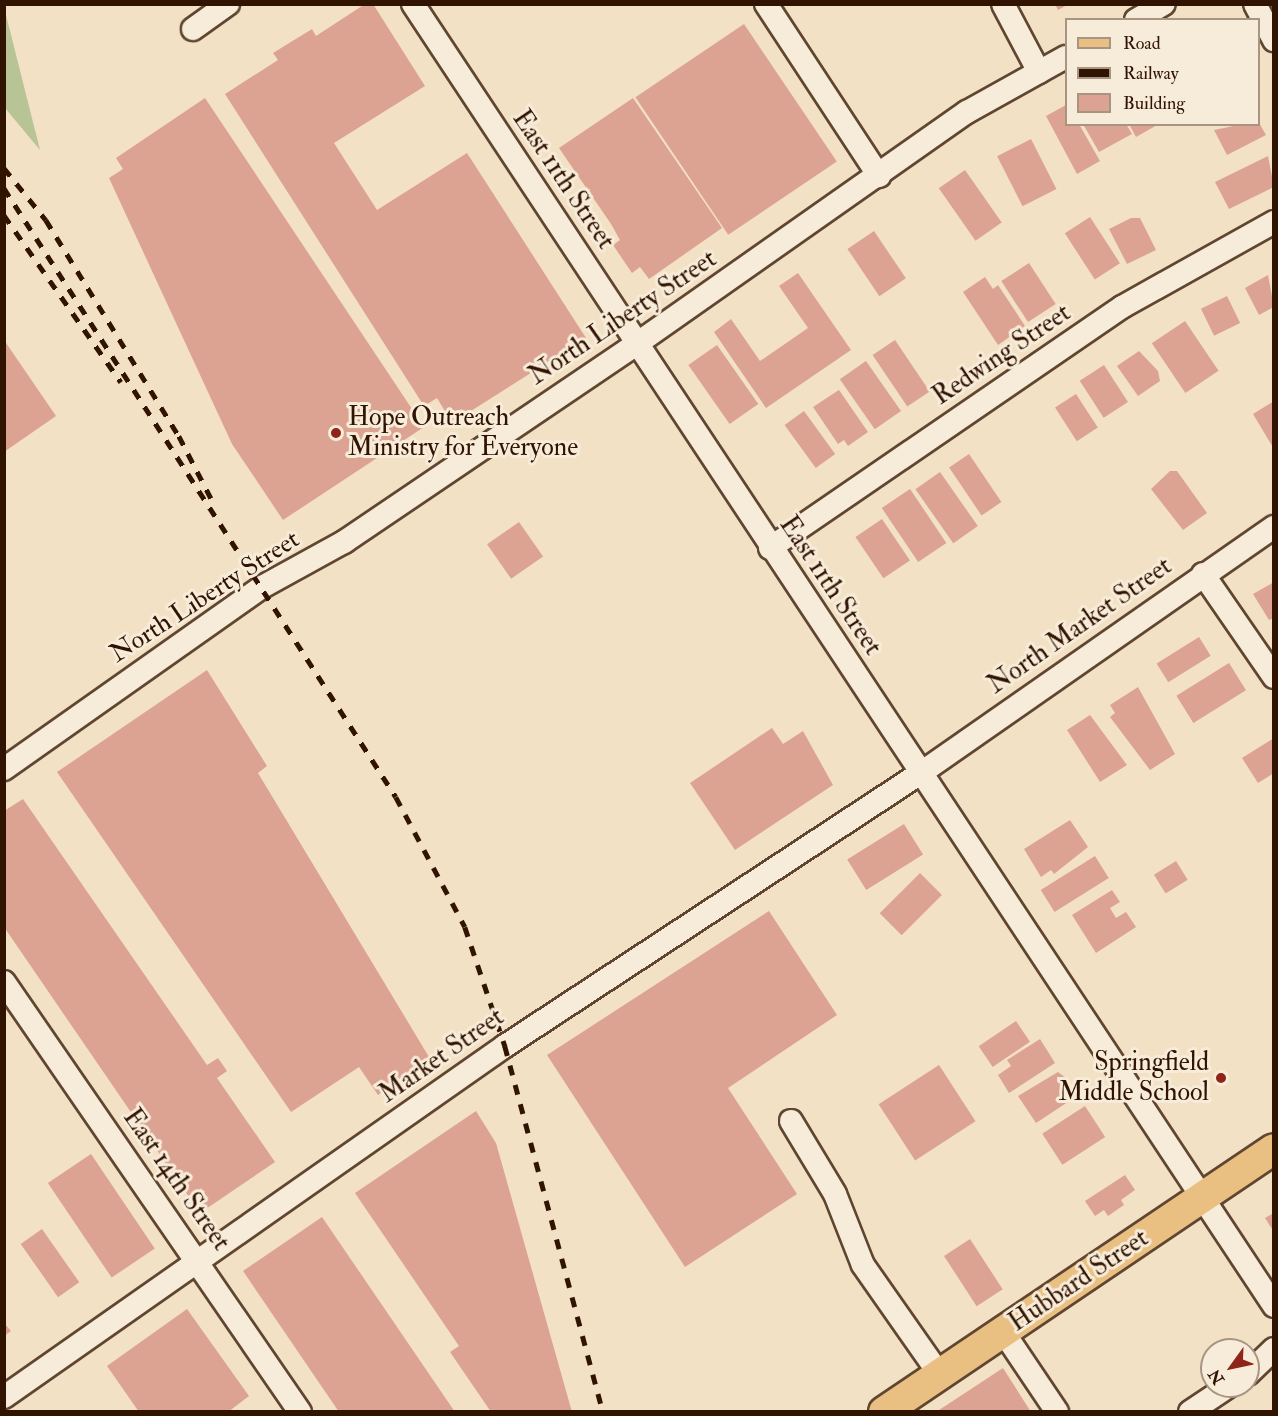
<!DOCTYPE html>
<html>
<head>
<meta charset="utf-8">
<style>
  body { margin:0 }
  #map { position:relative; width:1278px; height:1416px; overflow:hidden; background:#f2e1c5; font-family:"IM FELL Double Pica",serif }
  div>[style] { position:absolute }
  [style*='--x'] { left:calc(var(--x)*1px); top:calc(var(--y)*1px); width:calc(var(--w)*1px); rotate:calc(var(--a)*1deg) }
  .green>* { inset:0; background:#b8c396 }
  .building>* { inset:0; background:#dda392; transform-origin:0 0 }
  .roads { filter:drop-shadow(2px 0 #604631) drop-shadow(-2px 0 #604631) drop-shadow(0 2px #604631) drop-shadow(0 -2px #604631) }
  .minor>* { height:22px; margin:-11px; padding:0 11px; transform-origin:11px; border-radius:11px; background:#f7ecd9 }
  .major>* { height:30px; margin:-15px; padding:0 15px; transform-origin:15px; border-radius:15px; background:#e9c082 }
  .rail>* { height:4.5px; margin-top:-2.25px; transform-origin:0; background:repeating-linear-gradient(90deg,#301300 0 10px,transparent 0 20px) }
  .dots>* { width:16px; height:16px; translate:-50% -50%; box-sizing:border-box; border:3px solid #f7ecd9; border-radius:50% }
  span { translate:-50% -50%; white-space:nowrap; text-align:center; line-height:1.15; -webkit-text-stroke:6px #f7ecd9; paint-order:stroke }
  .street-label { font-size:26px; color:#301300 }
  .poi-label { font-size:26px; color:#301300 }
  .left { translate:0 -50%; text-align:left }
  .right { translate:-100% -50%; text-align:right }
  .frame { position:absolute; inset:0; border:6px solid #301300; pointer-events:none }
  .legend { position:absolute; left:1065px; top:18px; width:195px; height:108px; box-sizing:border-box; background:#f7ecd9; border:2px solid #a79582; margin:0; padding:8px 10px; list-style:none; font-size:18px; color:#301300 }
  .legend li { display:flex; align-items:center; gap:12px; height:30px }
  .legend b { width:30px; border:2px solid #a79582 }
  .north { position:absolute; left:1200px; top:1338px; width:60px; height:60px; box-sizing:border-box; background:#f7ecd9; border:2px solid #a79582; border-radius:50%; rotate:237deg; font-size:16px; font-weight:700; line-height:24px; text-align:center; color:#301300 }
  .north::after { content:''; display:block; margin:auto; width:21px; height:27px; background:#8f2418; clip-path:polygon(50% 0,100% 100%,50% 72%,0 100%) }
</style>
</head>
<body>
<div id="map">
  <div class="green">
    <div style="clip-path:polygon(5px 11px,40px 150px,5px 108px)"></div>
  </div>
  <div class="building">
    <div style="clip-path:polygon(365px 4px,373px 4px,425px 86px,334px 143px,377px 210px,467px 153px,586px 338px,452px 423px,437px 398px,424px 406px,225px 94px,278px 60px,273px 53px,312px 29px,316px 36px)"></div>
    <div style="clip-path:polygon(1055px 4px,1069px 4px,1058px 10px)"></div>
    <div style="left:744px;top:24px;width:166px;height:131px;rotate:56deg"></div>
    <div style="clip-path:polygon(205px 98px,424px 427px,283px 520px,232px 444px,109px 178px,123px 169px,116px 158px)"></div>
    <div style="clip-path:polygon(633px 98px,722px 228px,649px 279px,640px 267px,632px 273px,613px 245px,620px 240px,611px 224px,559px 148px)"></div>
    <div style="clip-path:polygon(1066px 105px,1066px 124px,1079px 124px,1100px 161px,1077px 174px,1046px 116px)"></div>
    <div style="clip-path:polygon(1258px 121px,1266px 135px,1227px 155px,1214px 130px)"></div>
    <div style="clip-path:polygon(1083px 124px,1126px 124px,1132px 134px,1099px 152px)"></div>
    <div style="clip-path:polygon(1129px 124px,1159px 124px,1136px 137px)"></div>
    <div style="left:1031px;top:139px;width:56px;height:38px;rotate:63deg"></div>
    <div style="clip-path:polygon(1268px 156px,1274px 187px,1229px 209px,1215px 182px)"></div>
    <div style="left:965px;top:170px;width:64px;height:32px;rotate:55deg"></div>
    <div style="left:1090px;top:217px;width:55px;height:30px;rotate:57deg"></div>
    <div style="clip-path:polygon(1131px 218px,1140px 218px,1156px 250px,1127px 264px,1109px 229px)"></div>
    <div style="left:874px;top:231px;width:57px;height:32px;rotate:56deg"></div>
    <div style="left:1029px;top:263px;width:49px;height:33px;rotate:57deg"></div>
    <div style="clip-path:polygon(798px 273px,851px 350px,766px 408px,714px 332px,731px 319px,760px 361px,808px 328px,779px 286px)"></div>
    <div style="clip-path:polygon(1268px 275px,1274px 307px,1259px 315px,1245px 288px)"></div>
    <div style="clip-path:polygon(985px 277px,993px 289px,998px 285px,1025px 326px,998px 345px,963px 292px)"></div>
    <div style="left:1227px;top:296px;width:30px;height:29px;rotate:64deg"></div>
    <div style="left:1185px;top:321px;width:60px;height:40px;rotate:56deg"></div>
    <div style="clip-path:polygon(4px 340px,56px 416px,4px 452px)"></div>
    <div style="left:895px;top:340px;width:62px;height:27px;rotate:56deg"></div>
    <div style="left:717px;top:345px;width:72px;height:35px;rotate:55deg"></div>
    <div style="clip-path:polygon(1139px 351px,1158px 371px,1160px 381px,1138px 396px,1117px 366px)"></div>
    <div style="left:866px;top:361px;width:61px;height:32px;rotate:55deg"></div>
    <div style="left:1104px;top:365px;width:44px;height:29px;rotate:57deg"></div>
    <div style="clip-path:polygon(839px 390px,868px 432px,848px 446px,844px 440px,838px 444px,813px 407px)"></div>
    <div style="left:1076px;top:394px;width:40px;height:25px;rotate:57deg"></div>
    <div style="clip-path:polygon(1274px 401px,1274px 449px,1253px 414px)"></div>
    <div style="left:804px;top:411px;width:53px;height:24px;rotate:54deg"></div>
    <div style="left:969px;top:454px;width:58px;height:24px;rotate:56deg"></div>
    <div style="clip-path:polygon(1170px 471px,1177px 471px,1207px 513px,1183px 530px,1151px 489px)"></div>
    <div style="left:940px;top:472px;width:66px;height:30px;rotate:55deg"></div>
    <div style="left:910px;top:489px;width:65px;height:34px;rotate:56deg"></div>
    <div style="left:882px;top:519px;width:50px;height:32px;rotate:56deg"></div>
    <div style="left:519px;top:522px;width:42px;height:39px;rotate:55deg"></div>
    <div style="clip-path:polygon(1274px 582px,1274px 618px,1269px 620px,1253px 594px)"></div>
    <div style="left:1199px;top:637px;width:22px;height:50px;rotate:58deg"></div>
    <div style="left:1229px;top:663px;width:32px;height:62px;rotate:58deg"></div>
    <div style="clip-path:polygon(207px 670px,267px 766px,258px 773px,429px 1057px,378px 1095px,359px 1067px,291px 1112px,57px 772px)"></div>
    <div style="clip-path:polygon(1138px 687px,1175px 754px,1150px 770px,1110px 717px,1115px 713px,1110px 705px)"></div>
    <div style="clip-path:polygon(1090px 715px,1127px 765px,1100px 782px,1067px 730px)"></div>
    <div style="clip-path:polygon(772px 728px,783px 744px,803px 731px,833px 785px,735px 850px,690px 783px)"></div>
    <div style="clip-path:polygon(1274px 738px,1274px 773px,1258px 783px,1242px 758px)"></div>
    <div style="clip-path:polygon(23px 799px,207px 1065px,218px 1058px,227px 1071px,217px 1078px,275px 1162px,200px 1213px,4px 927px,4px 811px)"></div>
    <div style="clip-path:polygon(1070px 820px,1088px 847px,1054px 874px,1051px 870px,1041px 877px,1024px 849px)"></div>
    <div style="left:904px;top:824px;width:36px;height:67px;rotate:58deg"></div>
    <div style="left:1095px;top:856px;width:26px;height:64px;rotate:58deg"></div>
    <div style="left:1176px;top:861px;width:22px;height:26px;rotate:58deg"></div>
    <div style="left:920px;top:873px;width:31px;height:57px;rotate:45deg"></div>
    <div style="clip-path:polygon(1112px 890px,1120px 902px,1110px 908px,1116px 918px,1126px 912px,1136px 927px,1096px 953px,1072px 915px)"></div>
    <div style="clip-path:polygon(769px 911px,837px 1015px,728px 1088px,797px 1194px,685px 1267px,547px 1055px)"></div>
    <div style="left:1016px;top:1021px;width:25px;height:45px;rotate:56deg"></div>
    <div style="clip-path:polygon(1040px 1039px,1055px 1063px,1009px 1093px,998px 1075px,1011px 1066px,1007px 1060px)"></div>
    <div style="left:939px;top:1065px;width:67px;height:72px;rotate:57deg"></div>
    <div style="clip-path:polygon(1058px 1072px,1067px 1079px,1074px 1098px,1036px 1123px,1018px 1096px)"></div>
    <div style="left:1085px;top:1106px;width:37px;height:51px;rotate:57deg"></div>
    <div style="clip-path:polygon(476px 1111px,496px 1143px,572px 1412px,491px 1412px,450px 1352px,459px 1346px,355px 1193px)"></div>
    <div style="left:91px;top:1154px;width:114px;height:52px;rotate:56deg"></div>
    <div style="clip-path:polygon(1125px 1175px,1135px 1190px,1121px 1200px,1124px 1205px,1108px 1216px,1104px 1210px,1095px 1216px,1085px 1201px)"></div>
    <div style="clip-path:polygon(1274px 1213px,1274px 1232px,1265px 1218px)"></div>
    <div style="clip-path:polygon(322px 1217px,455px 1412px,339px 1412px,243px 1271px)"></div>
    <div style="left:42px;top:1229px;width:65px;height:26px;rotate:55deg"></div>
    <div style="left:970px;top:1239px;width:60px;height:31px;rotate:57deg"></div>
    <div style="clip-path:polygon(187px 1309px,249px 1396px,228px 1412px,139px 1412px,107px 1366px)"></div>
    <div style="clip-path:polygon(4px 1323px,11px 1331px,4px 1336px)"></div>
    <div style="clip-path:polygon(1003px 1368px,1031px 1412px,936px 1412px)"></div>
  </div>
  <div class="roads">
    <div class="minor">
      <div style="--x:413;--y:4;--w:1561;--a:56.52"></div>
      <div style="--x:766;--y:4;--w:206;--a:56.7"></div>
      <div style="--x:1003;--y:4;--w:77;--a:62.1"></div>
      <div style="--x:1255;--y:4;--w:41;--a:62.2"></div>
      <div style="--x:1136;--y:20;--w:32;--a:-30"></div>
      <div style="--x:193;--y:29;--w:43;--a:-35.5"></div>
      <div style="--x:770;--y:548;--w:427;--a:-34.4"></div>
      <div style="--x:1122;--y:307;--w:174;--a:-29.2"></div>
      <div style="--x:1203;--y:574;--w:125;--a:55.4"></div>
      <div style="--x:4;--y:769;--w:316;--a:-35.2"></div>
      <div style="--x:262;--y:587;--w:94;--a:-28.8"></div>
      <div style="--x:344;--y:542;--w:355;--a:-34.1"></div>
      <div style="--x:638;--y:343;--w:402;--a:-35.1"></div>
      <div style="--x:967;--y:112;--w:113;--a:-29.1"></div>
      <div style="--x:4;--y:982;--w:522;--a:55.46"></div>
      <div style="--x:791;--y:1121;--w:85;--a:58.9"></div>
      <div style="--x:835;--y:1194;--w:76;--a:68.5"></div>
      <div style="--x:863;--y:1265;--w:134;--a:55"></div>
      <div style="--x:1004;--y:1333;--w:95;--a:56.1"></div>
      <div style="--x:1248;--y:1374;--w:36;--a:-44"></div>
      <div style="--x:4;--y:1397;--w:612;--a:-35.02"></div>
      <div style="--x:505;--y:1046;--w:498;--a:-33.3"></div>
      <div style="--x:921;--y:773;--w:430;--a:-34.9"></div>
      <div style="--x:1190;--y:1412;--w:47;--a:-33.7"></div>
    </div>
    <div class="major">
      <div style="--x:884;--y:1412;--w:470;--a:-34"></div>
    </div>
  </div>
  <div class="rail">
    <div style="--x:4;--y:168;--w:67;--a:51.1"></div>
    <div style="--x:46;--y:220;--w:254;--a:58.4"></div>
    <div style="--x:179;--y:436;--w:70;--a:62.7"></div>
    <div style="--x:4;--y:188;--w:724;--a:57.23"></div>
    <div style="--x:396;--y:797;--w:147;--a:62"></div>
    <div style="--x:465;--y:927;--w:126;--a:71.4"></div>
    <div style="--x:505;--y:1046;--w:379;--a:75"></div>
    <div style="--x:4;--y:215;--w:204;--a:55"></div>
  </div>
  <div class="dots">
    <div style="left:336px;top:433px;background:#8f2418"></div>
    <div style="left:1221px;top:1078px;background:#8f2418"></div>
  </div>
  <div class="street-label">
    <span style="left:563px;top:180px;rotate:56deg">East 11th Street</span>
    <span style="left:623px;top:318px;rotate:-34deg">North Liberty Street</span>
    <span style="left:1002px;top:355px;rotate:-34deg">Redwing Street</span>
    <span style="left:830px;top:586px;rotate:56deg">East 11th Street</span>
    <span style="left:205px;top:597px;rotate:-33deg">North Liberty Street</span>
    <span style="left:1080px;top:626px;rotate:-35deg">North Market Street</span>
    <span style="left:442px;top:1056px;rotate:-35deg">Market Street</span>
    <span style="left:176px;top:1180px;rotate:55deg">East 14th Street</span>
    <span style="left:1079px;top:1281px;rotate:-34deg">Hubbard Street</span>
  </div>
  <div class="poi-label">
    <span class="left" style="left:348px;top:433px">Hope Outreach<br>Ministry for Everyone</span>
    <span class="right" style="left:1209px;top:1078px">Springfield<br>Middle School</span>
  </div>
  <div class="frame"></div>
  <ul class="legend">
  <li><b style="height:8px;background:#e9c082"></b>Road</li>
  <li><b style="height:8px;background:#301300"></b>Railway</li>
  <li><b style="height:16px;background:#dda392"></b>Building</li>
  </ul>
  <div class="north">N</div>
</div>
</body>
</html>
